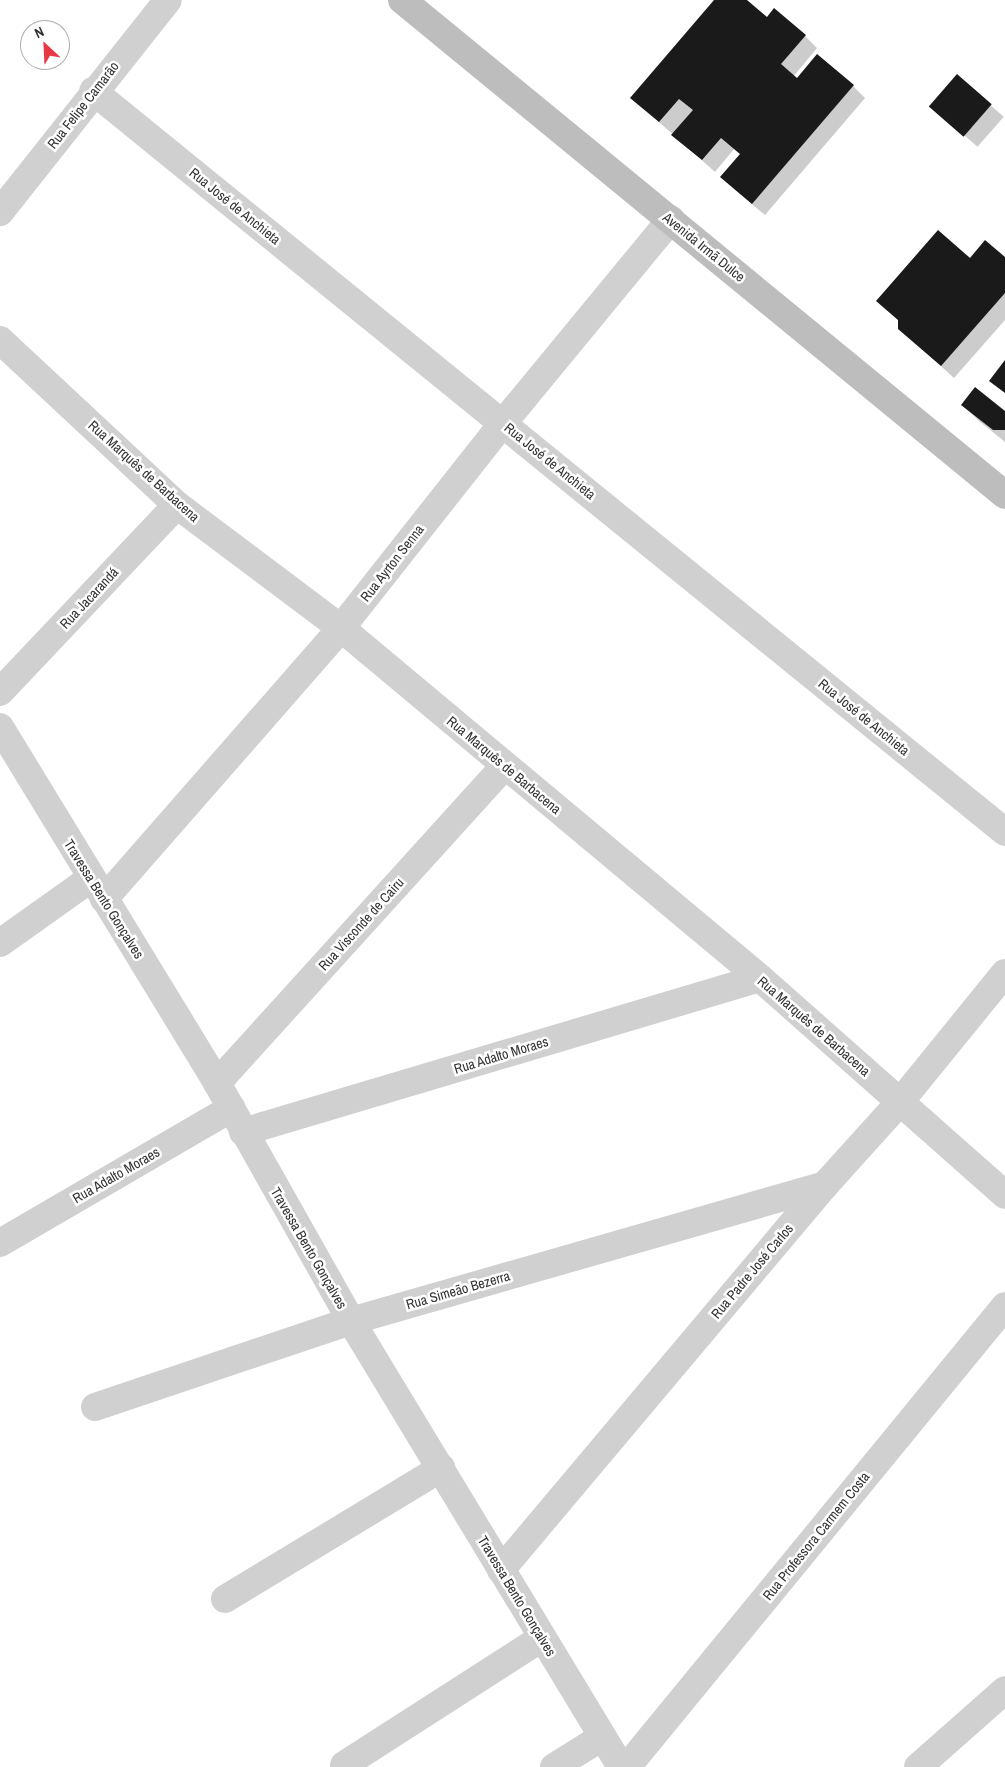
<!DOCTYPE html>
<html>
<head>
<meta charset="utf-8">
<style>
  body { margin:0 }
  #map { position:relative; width:1005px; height:1767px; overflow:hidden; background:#fff; font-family:"Archivo Narrow",sans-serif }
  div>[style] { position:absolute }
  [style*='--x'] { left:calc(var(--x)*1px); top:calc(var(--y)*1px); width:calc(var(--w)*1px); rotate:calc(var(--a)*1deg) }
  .shadow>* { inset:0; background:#0003; transform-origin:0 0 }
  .building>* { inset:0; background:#1a1a1a; transform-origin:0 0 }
  .minor>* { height:28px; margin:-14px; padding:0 14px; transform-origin:14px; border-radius:14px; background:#d0d0d0 }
  .secondary>* { height:28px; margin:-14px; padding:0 14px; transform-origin:14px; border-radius:14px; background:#bdbdbd }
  span { translate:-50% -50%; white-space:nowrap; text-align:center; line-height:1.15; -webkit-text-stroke:5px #fff; paint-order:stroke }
  .street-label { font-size:14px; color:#333 }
  .north { position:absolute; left:20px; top:20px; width:50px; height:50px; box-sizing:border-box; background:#fff; border:1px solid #adadad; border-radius:50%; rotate:335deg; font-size:14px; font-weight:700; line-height:20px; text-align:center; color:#333 }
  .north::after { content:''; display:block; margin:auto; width:18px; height:22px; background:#e63946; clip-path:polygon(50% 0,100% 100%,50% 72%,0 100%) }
</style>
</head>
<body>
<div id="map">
  <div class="shadow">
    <div style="clip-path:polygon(716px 0,745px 0,767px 18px,805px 36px,817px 48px,793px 77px,797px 80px,853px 86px,865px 98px,765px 215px,734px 189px,741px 155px,734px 149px,715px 172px,632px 98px)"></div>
    <div style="left:957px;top:76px;width:62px;height:40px;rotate:41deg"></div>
    <div style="clip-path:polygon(970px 259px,1005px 259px,1005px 320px,954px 378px,899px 328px,900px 321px,877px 300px)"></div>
    <div style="clip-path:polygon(963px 405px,1005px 411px,1005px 442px,979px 421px)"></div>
  </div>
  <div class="building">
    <div style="clip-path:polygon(714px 0,747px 0,767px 17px,774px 8px,806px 35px,781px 64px,797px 78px,817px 54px,854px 85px,752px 204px,720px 177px,740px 154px,721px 138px,702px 160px,671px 135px,693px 110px,679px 99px,659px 122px,630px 98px)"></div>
    <div style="left:957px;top:74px;width:46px;height:43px;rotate:41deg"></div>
    <div style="clip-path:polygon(938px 230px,970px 258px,985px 240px,1005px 257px,1005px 293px,941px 366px,898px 329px,898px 320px,876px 301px)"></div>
    <div style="clip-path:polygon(1005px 360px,1005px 393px,989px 381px)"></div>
    <div style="clip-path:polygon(975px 387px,1005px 411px,1005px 430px,993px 430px,961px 405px)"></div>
  </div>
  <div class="minor">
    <div style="--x:93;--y:91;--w:1175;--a:39.09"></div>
    <div style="--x:0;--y:212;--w:270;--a:-51.6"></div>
    <div style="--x:0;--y:340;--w:242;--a:43"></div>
    <div style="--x:177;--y:505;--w:205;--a:36.9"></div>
    <div style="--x:341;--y:628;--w:546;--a:39.87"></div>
    <div style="--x:760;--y:978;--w:327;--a:41.5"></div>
    <div style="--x:0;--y:692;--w:257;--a:-46.6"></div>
    <div style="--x:0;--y:727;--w:417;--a:58.6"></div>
    <div style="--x:217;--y:1083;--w:273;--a:60.6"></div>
    <div style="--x:351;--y:1321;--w:521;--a:58.81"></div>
    <div style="--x:104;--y:899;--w:360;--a:-48.8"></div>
    <div style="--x:341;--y:628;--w:261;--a:-51.7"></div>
    <div style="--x:503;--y:423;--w:264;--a:-50.5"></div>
    <div style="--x:0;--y:943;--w:110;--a:-35.4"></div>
    <div style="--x:217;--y:1083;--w:428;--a:-47.8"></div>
    <div style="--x:243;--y:1132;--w:539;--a:-16.59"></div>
    <div style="--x:0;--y:1243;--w:268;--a:-30.2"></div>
    <div style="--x:95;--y:1407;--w:270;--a:-18.6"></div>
    <div style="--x:351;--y:1321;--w:493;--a:-16"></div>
    <div style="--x:501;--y:1570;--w:503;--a:-49.92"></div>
    <div style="--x:825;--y:1185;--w:112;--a:-47.9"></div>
    <div style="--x:900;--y:1102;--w:166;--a:-50.9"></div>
    <div style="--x:225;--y:1599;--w:253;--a:-31.2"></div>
    <div style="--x:344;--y:1765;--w:235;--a:-32.7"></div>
    <div style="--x:554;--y:1767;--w:57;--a:-32"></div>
    <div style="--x:627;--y:1767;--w:596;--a:-50.65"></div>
    <div style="--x:918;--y:1767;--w:116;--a:-41.5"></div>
  </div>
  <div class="secondary">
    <div style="--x:402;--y:0;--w:780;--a:39.38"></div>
  </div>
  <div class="street-label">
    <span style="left:83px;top:105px;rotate:-52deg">Rua Felipe Camarão</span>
    <span style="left:235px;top:206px;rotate:39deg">Rua José de Anchieta</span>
    <span style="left:704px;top:247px;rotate:39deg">Avenida Irmã Dulce</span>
    <span style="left:550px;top:461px;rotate:39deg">Rua José de Anchieta</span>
    <span style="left:144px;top:471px;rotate:42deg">Rua Marquês de Barbacena</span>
    <span style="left:392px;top:563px;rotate:-52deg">Rua Ayrton Senna</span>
    <span style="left:89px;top:598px;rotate:-47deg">Rua Jacarandá</span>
    <span style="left:864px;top:717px;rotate:39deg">Rua José de Anchieta</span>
    <span style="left:504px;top:765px;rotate:40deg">Rua Marquês de Barbacena</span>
    <span style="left:104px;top:899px;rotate:58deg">Travessa Bento Gonçalves</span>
    <span style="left:361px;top:924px;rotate:-48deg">Rua Visconde de Cairu</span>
    <span style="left:814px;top:1026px;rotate:41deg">Rua Marquês de Barbacena</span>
    <span style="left:501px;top:1055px;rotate:-17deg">Rua Adalto Moraes</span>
    <span style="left:116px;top:1175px;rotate:-30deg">Rua Adalto Moraes</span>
    <span style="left:309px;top:1248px;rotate:60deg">Travessa Bento Gonçalves</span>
    <span style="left:752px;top:1271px;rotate:-50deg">Rua Padre José Carlos</span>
    <span style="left:458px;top:1290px;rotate:-16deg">Rua Simeão Bezerra</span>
    <span style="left:816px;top:1536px;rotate:-51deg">Rua Professora Carmem Costa</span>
    <span style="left:517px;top:1596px;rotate:59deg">Travessa Bento Gonçalves</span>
  </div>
  <div class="north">N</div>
</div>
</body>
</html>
